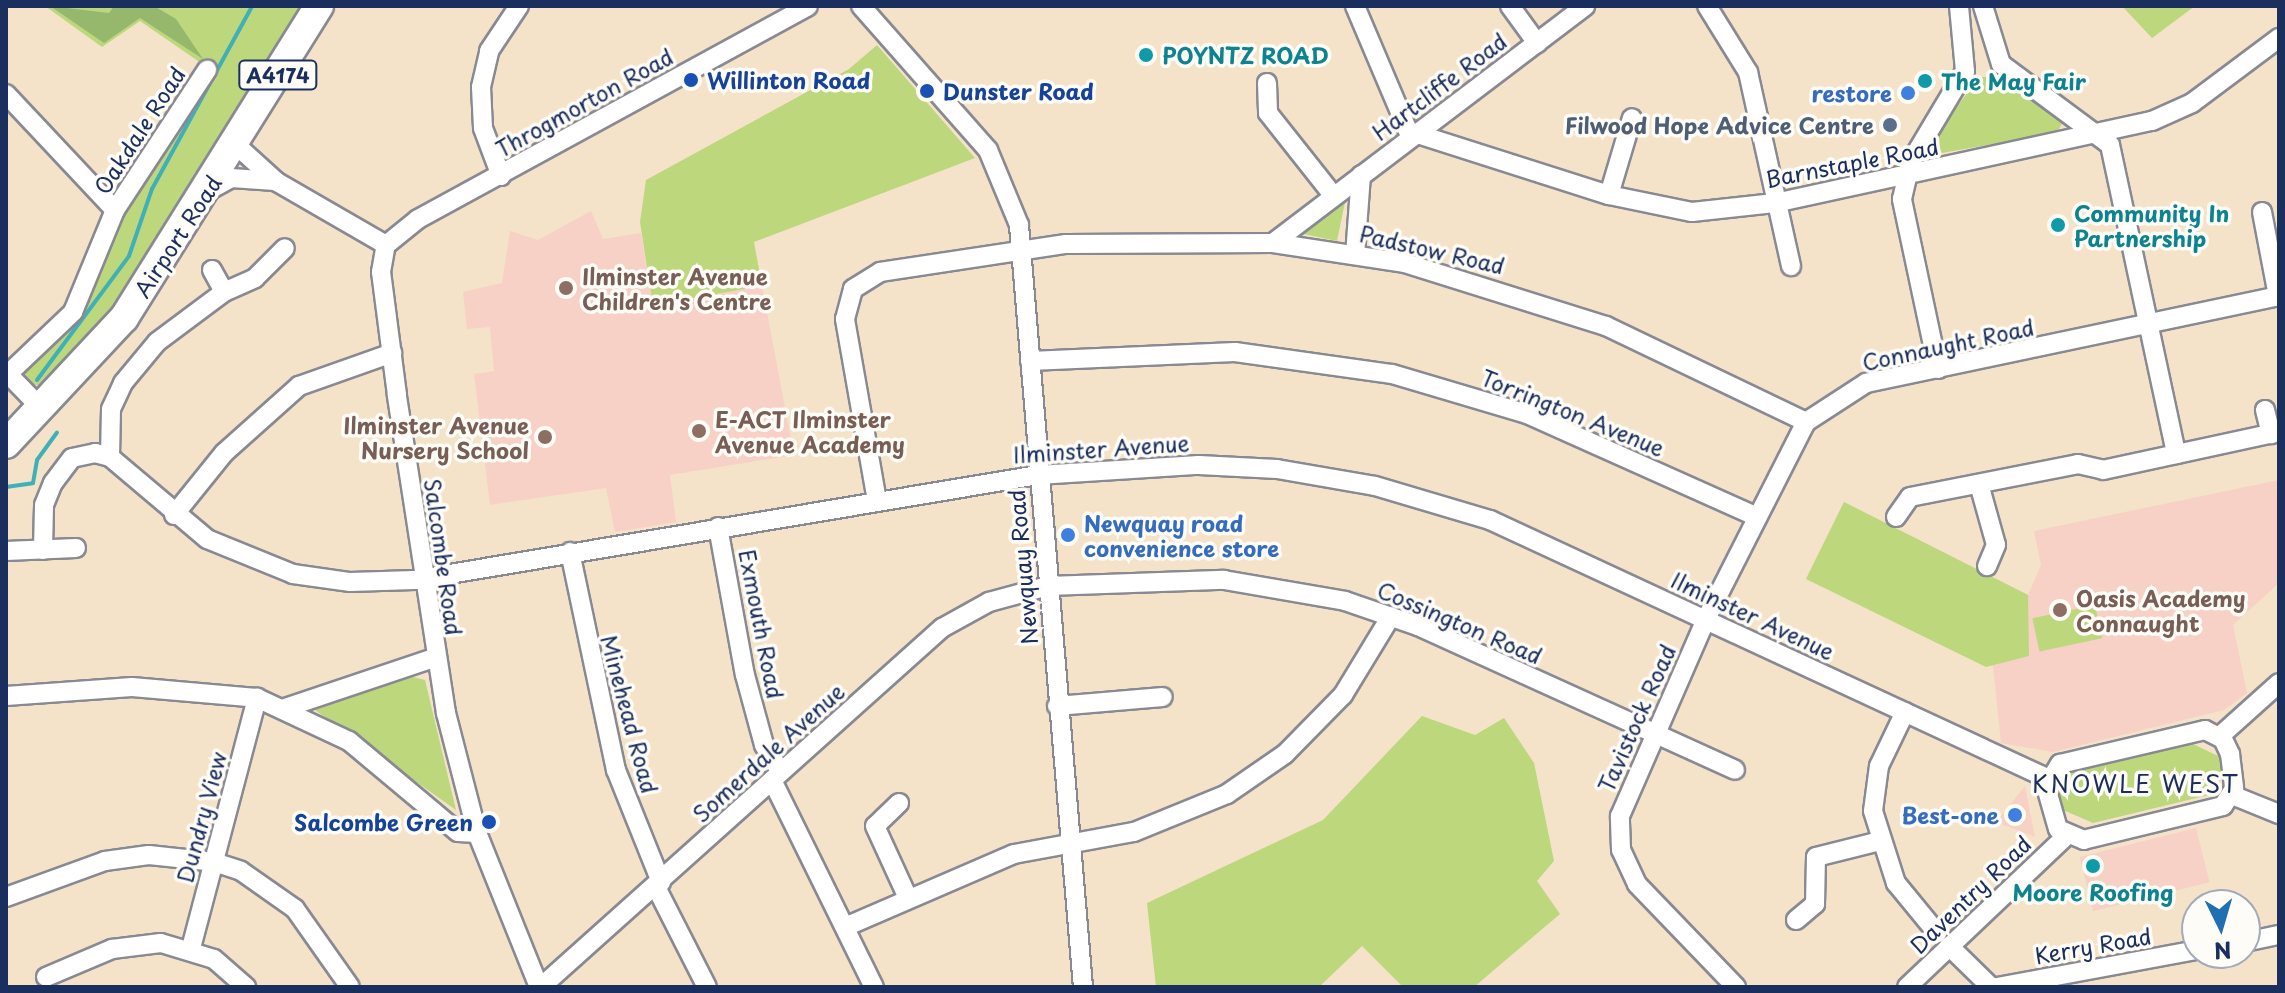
<!DOCTYPE html>
<html>
<head>
<meta charset="utf-8">
<style>
  body { margin:0 }
  #map { position:relative; width:2285px; height:993px; overflow:hidden; background:#f4e3c8; font-family:"Playpen Sans",sans-serif }
  div>[style] { position:absolute }
  [style*='--x'] { left:calc(var(--x)*1px); top:calc(var(--y)*1px); width:calc(var(--w)*1px); rotate:calc(var(--a)*1deg) }
  .built>* { inset:0; background:#f7d1c6; transform-origin:0 0 }
  .green>* { inset:0; background:#bcd77c; transform-origin:0 0 }
  .forest>* { inset:0; background:#95b86c }
  .stream>* { height:4px; margin:-2px; padding:0 2px; transform-origin:2px; border-radius:2px; background:#3fb0b8 }
  .roads { filter:drop-shadow(2px 0 #888993) drop-shadow(-2px 0 #888993) drop-shadow(0 2px #888993) drop-shadow(0 -2px #888993) }
  .minor>* { height:18px; margin:-9px; padding:0 9px; transform-origin:9px; border-radius:9px; background:#fff }
  .highway>* { height:28px; margin:-14px; padding:0 14px; transform-origin:14px; border-radius:14px; background:#fff }
  .dots>* { width:22px; height:22px; translate:-50% -50%; box-sizing:border-box; border:4px solid #fdfcf7; border-radius:50% }
  span { translate:-50% -50%; white-space:nowrap; text-align:center; line-height:1.15; -webkit-text-stroke:7px #fdfcf7; paint-order:stroke }
  .shield-label span { padding:2px 6px; background:#fdfcf7; border:2px solid; border-radius:6px; -webkit-text-stroke-width:0 }
  .shield-label { font-size:20px; color:#1b2f5e; font-weight:700 }
  .culture-label { font-size:22px; color:#0d838f; font-weight:700 }
  .left { translate:0 -50%; text-align:left }
  .transit-label { font-size:22px; color:#164399; font-weight:700 }
  .right { translate:-100% -50%; text-align:right }
  .street-label { font-size:22px; color:#1b2f5e }
  .shop-label { font-size:22px; color:#366cbe; font-weight:700 }
  .service-label { font-size:22px; color:#4e5e75; font-weight:700 }
  .education-label { font-size:22px; color:#785e54; font-weight:700 }
  .neighbourhood-label { font-size:24px; color:#1b2f5e; letter-spacing:2px }
  .frame { position:absolute; inset:0; border:8px solid #1b2f5e; pointer-events:none }
  .north { position:absolute; left:2181px; top:889px; width:80px; height:80px; box-sizing:border-box; background:#fdfcf7; border:2px solid #a3aaba; border-radius:50%; rotate:175deg; font-size:22px; font-weight:700; line-height:32px; text-align:center; color:#1b2f5e }
  .north::after { content:''; display:block; margin:auto; width:28px; height:36px; background:#1f6fb2; clip-path:polygon(50% 0,100% 100%,50% 72%,0 100%) }
</style>
</head>
<body>
<div id="map">
  <div class="built">
    <div style="clip-path:polygon(591px 211px,603px 239px,641px 233px,653px 305px,762px 286px,794px 455px,670px 475px,676px 522px,615px 532px,606px 488px,490px 505px,474px 374px,494px 371px,490px 327px,467px 329px,463px 292px,502px 283px,510px 231px,538px 240px)"></div>
    <div style="clip-path:polygon(2279px 480px,2279px 583px,2233px 625px,2247px 693px,2224px 710px,2053px 752px,2001px 743px,1993px 666px,1806px 579px,1844px 502px,2028px 595px,2041px 565px,2034px 531px)"></div>
    <div style="clip-path:polygon(2025px 786px,2035px 837px,1996px 822px)"></div>
    <div style="left:2196px;top:828px;width:56px;height:120px;rotate:76deg"></div>
  </div>
  <div class="green">
    <div style="clip-path:polygon(45px 6px,304px 6px,116px 312px,48px 387px,31px 384px,22px 373px,85px 305px,128px 207px,214px 72px,140px 21px,102px 47px)"></div>
    <div style="clip-path:polygon(2122px 6px,2195px 6px,2152px 38px)"></div>
    <div style="clip-path:polygon(877px 45px,975px 158px,754px 242px,762px 286px,653px 305px,640px 222px,646px 180px,849px 69px)"></div>
    <div style="clip-path:polygon(1979px 77px,2002px 77px,2065px 117px,2057px 133px,1930px 155px,1928px 146px)"></div>
    <div style="clip-path:polygon(1345px 202px,1337px 241px,1299px 233px,1342px 201px)"></div>
    <div style="clip-path:polygon(1844px 502px,2028px 595px,2029px 656px,1986px 667px,1806px 579px)"></div>
    <div style="left:2095px;top:605px;width:34px;height:64px;rotate:78deg"></div>
    <div style="clip-path:polygon(413px 677px,425px 680px,456px 810px,315px 710px,316px 702px)"></div>
    <div style="clip-path:polygon(1422px 716px,1475px 735px,1504px 718px,1534px 763px,1554px 861px,1537px 881px,1560px 914px,1474px 987px,1403px 987px,1362px 946px,1319px 987px,1156px 987px,1147px 903px,1323px 820px)"></div>
    <div style="clip-path:polygon(2189px 742px,2220px 757px,2222px 778px,2209px 795px,2093px 823px,2061px 809px,2059px 787px,2072px 770px)"></div>
  </div>
  <div class="forest">
    <div style="clip-path:polygon(50px 6px,109px 13px,114px 6px,154px 6px,176px 19px,203px 59px,140px 18px,104px 43px)"></div>
  </div>
  <div class="stream">
    <div style="--x:37;--y:380;--w:154;--a:-53.4"></div>
    <div style="--x:129;--y:256;--w:71;--a:-71.1"></div>
    <div style="--x:152;--y:189;--w:209;--a:-61.3"></div>
    <div style="--x:6;--y:487;--w:27;--a:-8"></div>
    <div style="--x:33;--y:483;--w:23;--a:-80"></div>
    <div style="--x:37;--y:460;--w:34;--a:-54"></div>
  </div>
  <div class="roads">
    <div class="minor">
      <div style="--x:861;--y:6;--w:192;--a:48.6"></div>
      <div style="--x:988;--y:150;--w:81;--a:67.5"></div>
      <div style="--x:1019;--y:225;--w:765;--a:85.2"></div>
      <div style="--x:1355;--y:6;--w:136;--a:67"></div>
      <div style="--x:1408;--y:131;--w:211;--a:17.7"></div>
      <div style="--x:1609;--y:195;--w:85;--a:11.6"></div>
      <div style="--x:1692;--y:212;--w:83;--a:-6.2"></div>
      <div style="--x:1775;--y:203;--w:386;--a:-12.3"></div>
      <div style="--x:2152;--y:121;--w:44;--a:-24.2"></div>
      <div style="--x:2192;--y:103;--w:109;--a:-36.8"></div>
      <div style="--x:1510;--y:6;--w:46;--a:53.9"></div>
      <div style="--x:1707;--y:6;--w:78;--a:58.2"></div>
      <div style="--x:1748;--y:72;--w:199;--a:77.5"></div>
      <div style="--x:1983;--y:6;--w:61;--a:72.8"></div>
      <div style="--x:2001;--y:64;--w:136;--a:36.6"></div>
      <div style="--x:2110;--y:145;--w:316;--a:77.9"></div>
      <div style="--x:1267;--y:83;--w:30;--a:88"></div>
      <div style="--x:1268;--y:113;--w:105;--a:51.6"></div>
      <div style="--x:6;--y:94;--w:159;--a:46.8"></div>
      <div style="--x:236;--y:145;--w:55;--a:42.1"></div>
      <div style="--x:277;--y:182;--w:126;--a:30"></div>
      <div style="--x:501;--y:176;--w:51;--a:-110.6"></div>
      <div style="--x:483;--y:128;--w:41;--a:-92.8"></div>
      <div style="--x:481;--y:87;--w:37;--a:-77"></div>
      <div style="--x:489;--y:51;--w:54;--a:-56.3"></div>
      <div style="--x:208;--y:191;--w:26;--a:-29"></div>
      <div style="--x:231;--y:178;--w:44;--a:3.9"></div>
      <div style="--x:1609;--y:195;--w:80;--a:-73.4"></div>
      <div style="--x:2262;--y:212;--w:86;--a:79.2"></div>
      <div style="--x:1273;--y:243;--w:392;--a:-37.2"></div>
      <div style="--x:1355;--y:255;--w:80;--a:-85.7"></div>
      <div style="--x:212;--y:270;--w:25;--a:61"></div>
      <div style="--x:1030;--y:361;--w:205;--a:-2.5"></div>
      <div style="--x:1235;--y:352;--w:159;--a:8"></div>
      <div style="--x:1392;--y:374;--w:141;--a:16.5"></div>
      <div style="--x:1527;--y:414;--w:252;--a:24.1"></div>
      <div style="--x:1938;--y:369;--w:174;--a:-102"></div>
      <div style="--x:1902;--y:199;--w:37;--a:-77"></div>
      <div style="--x:1910;--y:163;--w:107;--a:-59.1"></div>
      <div style="--x:1965;--y:71;--w:65;--a:-95.3"></div>
      <div style="--x:6;--y:372;--w:52;--a:45.8"></div>
      <div style="--x:8;--y:374;--w:90;--a:-43.6"></div>
      <div style="--x:73;--y:312;--w:110;--a:-67.6"></div>
      <div style="--x:115;--y:210;--w:168;--a:-56.7"></div>
      <div style="--x:2265;--y:410;--w:25;--a:76"></div>
      <div style="--x:110;--y:457;--w:48;--a:-88.8"></div>
      <div style="--x:111;--y:409;--w:29;--a:-65"></div>
      <div style="--x:123;--y:383;--w:53;--a:-50.3"></div>
      <div style="--x:157;--y:342;--w:84;--a:-36.7"></div>
      <div style="--x:224;--y:292;--w:34;--a:-24"></div>
      <div style="--x:255;--y:278;--w:42;--a:-45"></div>
      <div style="--x:1979;--y:484;--w:63;--a:74.4"></div>
      <div style="--x:1996;--y:545;--w:23;--a:113"></div>
      <div style="--x:877;--y:501;--w:185;--a:-100"></div>
      <div style="--x:845;--y:319;--w:31;--a:-75"></div>
      <div style="--x:853;--y:289;--w:32;--a:-32"></div>
      <div style="--x:880;--y:272;--w:188;--a:-8.6"></div>
      <div style="--x:1066;--y:244;--w:207;--a:-0.3"></div>
      <div style="--x:1273;--y:243;--w:134;--a:8.6"></div>
      <div style="--x:1405;--y:263;--w:211;--a:17.4"></div>
      <div style="--x:1606;--y:326;--w:222;--a:25.6"></div>
      <div style="--x:174;--y:515;--w:80;--a:-51.1"></div>
      <div style="--x:224;--y:453;--w:101;--a:-41.8"></div>
      <div style="--x:299;--y:386;--w:99;--a:-19.5"></div>
      <div style="--x:1896;--y:517;--w:24;--a:-55"></div>
      <div style="--x:1910;--y:497;--w:171;--a:-11.1"></div>
      <div style="--x:2078;--y:464;--w:26;--a:13"></div>
      <div style="--x:2103;--y:470;--w:180;--a:-12.2"></div>
      <div style="--x:718;--y:527;--w:150;--a:79.7"></div>
      <div style="--x:745;--y:675;--w:73;--a:74.8"></div>
      <div style="--x:764;--y:745;--w:32;--a:58"></div>
      <div style="--x:43;--y:550;--w:45;--a:-88.7"></div>
      <div style="--x:44;--y:505;--w:24;--a:-68"></div>
      <div style="--x:53;--y:483;--w:31;--a:-53"></div>
      <div style="--x:72;--y:458;--w:24;--a:-12"></div>
      <div style="--x:95;--y:453;--w:16;--a:15"></div>
      <div style="--x:110;--y:457;--w:127;--a:40.2"></div>
      <div style="--x:207;--y:539;--w:93;--a:22.1"></div>
      <div style="--x:293;--y:574;--w:58;--a:8"></div>
      <div style="--x:350;--y:582;--w:64;--a:-1.8"></div>
      <div style="--x:414;--y:580;--w:633;--a:-9.55"></div>
      <div style="--x:1038;--y:475;--w:161;--a:-3.6"></div>
      <div style="--x:1199;--y:465;--w:78;--a:2.9"></div>
      <div style="--x:1277;--y:469;--w:99;--a:9.8"></div>
      <div style="--x:1375;--y:486;--w:120;--a:16.5"></div>
      <div style="--x:1490;--y:520;--w:616;--a:24.86"></div>
      <div style="--x:6;--y:551;--w:70;--a:-2.5"></div>
      <div style="--x:570;--y:552;--w:223;--a:78.1"></div>
      <div style="--x:616;--y:770;--w:121;--a:68.1"></div>
      <div style="--x:6;--y:696;--w:126;--a:-4.1"></div>
      <div style="--x:132;--y:687;--w:125;--a:5"></div>
      <div style="--x:257;--y:698;--w:102;--a:25.1"></div>
      <div style="--x:349;--y:741;--w:142;--a:39.9"></div>
      <div style="--x:458;--y:832;--w:19;--a:3"></div>
      <div style="--x:1057;--y:706;--w:106;--a:-4.9"></div>
      <div style="--x:285;--y:708;--w:157;--a:-18.6"></div>
      <div style="--x:1905;--y:712;--w:60;--a:115.7"></div>
      <div style="--x:1879;--y:766;--w:45;--a:97.6"></div>
      <div style="--x:1873;--y:811;--w:76;--a:72.3"></div>
      <div style="--x:1896;--y:883;--w:65;--a:50.6"></div>
      <div style="--x:2205;--y:730;--w:20;--a:27"></div>
      <div style="--x:2223;--y:739;--w:17;--a:65"></div>
      <div style="--x:2230;--y:754;--w:35;--a:83"></div>
      <div style="--x:2234;--y:789;--w:20;--a:123"></div>
      <div style="--x:2223;--y:806;--w:143;--a:166.3"></div>
      <div style="--x:2084;--y:840;--w:28;--a:-157"></div>
      <div style="--x:2058;--y:829;--w:44;--a:-105.9"></div>
      <div style="--x:2046;--y:787;--w:27;--a:-59"></div>
      <div style="--x:2060;--y:764;--w:149;--a:-13.2"></div>
      <div style="--x:2220;--y:736;--w:79;--a:-41.9"></div>
      <div style="--x:772;--y:780;--w:231;--a:63.8"></div>
      <div style="--x:2232;--y:795;--w:51;--a:22"></div>
      <div style="--x:899;--y:803;--w:33;--a:136"></div>
      <div style="--x:875;--y:826;--w:77;--a:65.4"></div>
      <div style="--x:656;--y:887;--w:112;--a:63"></div>
      <div style="--x:6;--y:897;--w:105;--a:-20"></div>
      <div style="--x:105;--y:861;--w:44;--a:-7.8"></div>
      <div style="--x:149;--y:855;--w:65;--a:6.1"></div>
      <div style="--x:214;--y:862;--w:28;--a:18"></div>
      <div style="--x:241;--y:871;--w:66;--a:35.1"></div>
      <div style="--x:295;--y:909;--w:95;--a:54.8"></div>
      <div style="--x:1796;--y:920;--w:25;--a:-40"></div>
      <div style="--x:1815;--y:904;--w:47;--a:-88.8"></div>
      <div style="--x:1816;--y:857;--w:66;--a:-14"></div>
      <div style="--x:845;--y:927;--w:184;--a:-23.4"></div>
      <div style="--x:1014;--y:854;--w:122;--a:-10.4"></div>
      <div style="--x:1134;--y:832;--w:100;--a:-22.2"></div>
      <div style="--x:1227;--y:794;--w:70;--a:-34.6"></div>
      <div style="--x:1285;--y:754;--w:83;--a:-45.5"></div>
      <div style="--x:1343;--y:695;--w:92;--a:-58.7"></div>
      <div style="--x:2245;--y:942;--w:35;--a:-12"></div>
      <div style="--x:1949;--y:946;--w:59;--a:44.3"></div>
      <div style="--x:191;--y:948;--w:259;--a:-75.2"></div>
      <div style="--x:46;--y:977;--w:72;--a:-23"></div>
      <div style="--x:112;--y:949;--w:49;--a:-7"></div>
      <div style="--x:161;--y:943;--w:55;--a:16.8"></div>
      <div style="--x:214;--y:959;--w:43;--a:41.2"></div>
      <div style="--x:539;--y:987;--w:166;--a:-111.9"></div>
      <div style="--x:477;--y:833;--w:124;--a:-104.5"></div>
      <div style="--x:446;--y:713;--w:322;--a:-98.8"></div>
      <div style="--x:397;--y:395;--w:124;--a:-97.4"></div>
      <div style="--x:381;--y:272;--w:27;--a:-80"></div>
      <div style="--x:386;--y:245;--w:41;--a:-39.1"></div>
      <div style="--x:418;--y:219;--w:444;--a:-28.6"></div>
      <div style="--x:541;--y:987;--w:538;--a:-41.84"></div>
      <div style="--x:942;--y:628;--w:54;--a:-29"></div>
      <div style="--x:989;--y:602;--w:61;--a:-15.2"></div>
      <div style="--x:1048;--y:586;--w:176;--a:-2"></div>
      <div style="--x:1224;--y:580;--w:123;--a:9.8"></div>
      <div style="--x:1345;--y:601;--w:77;--a:18.9"></div>
      <div style="--x:1418;--y:626;--w:348;--a:24.4"></div>
      <div style="--x:1736;--y:987;--w:143;--a:-133.9"></div>
      <div style="--x:1637;--y:884;--w:38;--a:-115"></div>
      <div style="--x:1621;--y:850;--w:34;--a:-92"></div>
      <div style="--x:1620;--y:816;--w:215;--a:-66.4"></div>
      <div style="--x:1706;--y:619;--w:221;--a:-63.1"></div>
      <div style="--x:1806;--y:422;--w:72;--a:-33"></div>
      <div style="--x:1866;--y:383;--w:422;--a:-11.9"></div>
      <div style="--x:1907;--y:987;--w:219;--a:-43.5"></div>
      <div style="--x:1997;--y:987;--w:203;--a:-10.5"></div>
    </div>
    <div class="highway">
      <div style="--x:6;--y:444;--w:173;--a:-46.9"></div>
      <div style="--x:124;--y:318;--w:368;--a:-58"></div>
    </div>
  </div>
  <div class="dots">
    <div style="left:1146px;top:55px;background:#0f9aa8"></div>
    <div style="left:691px;top:80px;background:#1a4fb4"></div>
    <div style="left:1925px;top:81px;background:#0f9aa8"></div>
    <div style="left:927px;top:91px;background:#1a4fb4"></div>
    <div style="left:1908px;top:93px;background:#3f7fe0"></div>
    <div style="left:1890px;top:125px;background:#5c6f8a"></div>
    <div style="left:2058px;top:225px;background:#0f9aa8"></div>
    <div style="left:566px;top:288px;background:#8d6e63"></div>
    <div style="left:699px;top:431px;background:#8d6e63"></div>
    <div style="left:545px;top:437px;background:#8d6e63"></div>
    <div style="left:1068px;top:535px;background:#3f7fe0"></div>
    <div style="left:2060px;top:610px;background:#8d6e63"></div>
    <div style="left:2015px;top:815px;background:#3f7fe0"></div>
    <div style="left:489px;top:822px;background:#1a4fb4"></div>
    <div style="left:2093px;top:866px;background:#0f9aa8"></div>
  </div>
  <div class="shield-label">
    <span style="left:278px;top:75px">A4174</span>
  </div>
  <div class="culture-label">
    <span class="left" style="left:1162px;top:55px">POYNTZ ROAD</span>
    <span class="left" style="left:1941px;top:81px">The May Fair</span>
    <span class="left" style="left:2074px;top:225px">Community In<br>Partnership</span>
    <span style="left:2093px;top:892px">Moore Roofing</span>
  </div>
  <div class="transit-label">
    <span class="left" style="left:707px;top:80px">Willinton Road</span>
    <span class="left" style="left:943px;top:91px">Dunster Road</span>
    <span class="right" style="left:473px;top:822px">Salcombe Green</span>
  </div>
  <div class="street-label">
    <span style="left:1439px;top:86px;rotate:-37deg">Hartcliffe Road</span>
    <span style="left:584px;top:102px;rotate:-29deg">Throgmorton Road</span>
    <span style="left:139px;top:130px;rotate:-57deg">Oakdale Road</span>
    <span style="left:1852px;top:162px;rotate:-11deg">Barnstaple Road</span>
    <span style="left:177px;top:236px;rotate:-57deg">Airport Road</span>
    <span style="left:1432px;top:249px;rotate:13deg">Padstow Road</span>
    <span style="left:1948px;top:344px;rotate:-12deg">Connaught Road</span>
    <span style="left:1573px;top:412px;rotate:22deg">Torrington Avenue</span>
    <span style="left:1101px;top:448px;rotate:-4deg">Ilminster Avenue</span>
    <span style="left:444px;top:557px;rotate:82deg">Salcombe Road</span>
    <span style="left:1022px;top:567px;rotate:-95deg">Newquay Road</span>
    <span style="left:1753px;top:615px;rotate:25deg">Ilminster Avenue</span>
    <span style="left:1460px;top:622px;rotate:23deg">Cossington Road</span>
    <span style="left:762px;top:624px;rotate:79deg">Exmouth Road</span>
    <span style="left:630px;top:714px;rotate:75deg">Minehead Road</span>
    <span style="left:1636px;top:718px;rotate:-66deg">Tavistock Road</span>
    <span style="left:768px;top:752px;rotate:-42deg">Somerdale Avenue</span>
    <span style="left:201px;top:817px;rotate:-75deg">Dundry View</span>
    <span style="left:1970px;top:894px;rotate:-44deg">Daventry Road</span>
    <span style="left:2093px;top:945px;rotate:-10deg">Kerry Road</span>
  </div>
  <div class="shop-label">
    <span class="right" style="left:1892px;top:93px">restore</span>
    <span class="left" style="left:1084px;top:535px">Newquay road<br>convenience store</span>
    <span class="right" style="left:1999px;top:815px">Best-one</span>
  </div>
  <div class="service-label">
    <span class="right" style="left:1874px;top:125px">Filwood Hope Advice Centre</span>
  </div>
  <div class="education-label">
    <span class="left" style="left:582px;top:288px">Ilminster Avenue<br>Children's Centre</span>
    <span class="left" style="left:715px;top:431px">E-ACT Ilminster<br>Avenue Academy</span>
    <span class="right" style="left:529px;top:437px">Ilminster Avenue<br>Nursery School</span>
    <span class="left" style="left:2076px;top:610px">Oasis Academy<br>Connaught</span>
  </div>
  <div class="neighbourhood-label">
    <span style="left:2136px;top:784px">KNOWLE WEST</span>
  </div>
  <div class="frame"></div>
  <div class="north">N</div>
</div>
</body>
</html>
